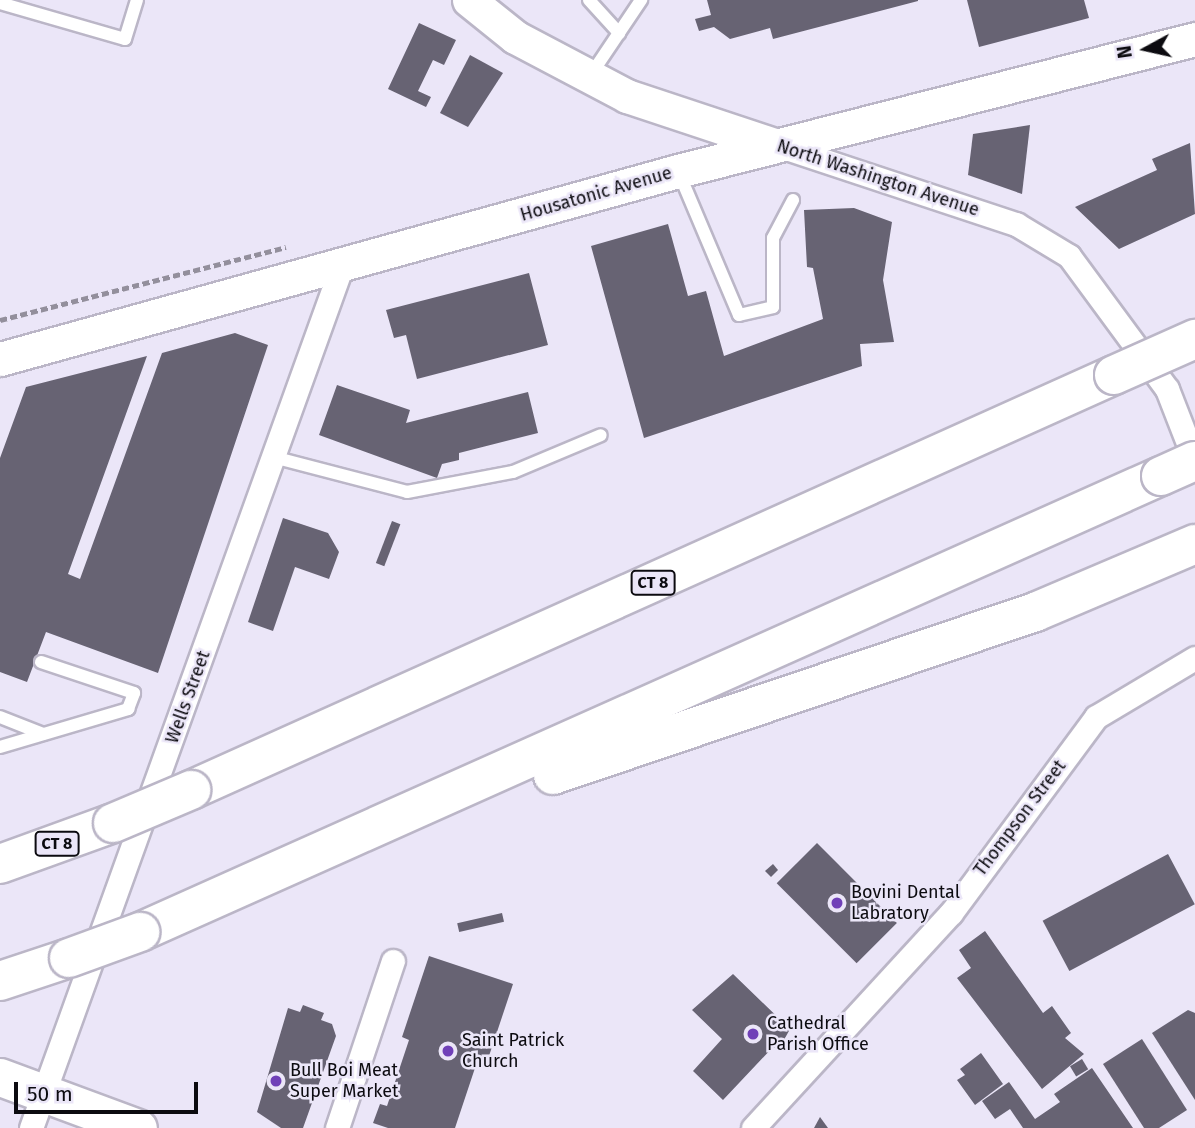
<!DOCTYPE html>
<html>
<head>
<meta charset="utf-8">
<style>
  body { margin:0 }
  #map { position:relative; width:1195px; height:1128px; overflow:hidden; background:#ebe6f8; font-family:"Fira Sans",sans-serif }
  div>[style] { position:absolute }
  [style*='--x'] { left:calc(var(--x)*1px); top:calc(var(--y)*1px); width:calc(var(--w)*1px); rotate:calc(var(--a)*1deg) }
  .building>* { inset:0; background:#676373; transform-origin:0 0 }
  .path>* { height:4.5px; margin-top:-2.25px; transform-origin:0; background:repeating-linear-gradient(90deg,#938f9c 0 7px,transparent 0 10.5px) }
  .roads { filter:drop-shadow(2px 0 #bbb6c7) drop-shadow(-2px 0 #bbb6c7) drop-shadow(0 2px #bbb6c7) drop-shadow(0 -2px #bbb6c7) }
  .lane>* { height:12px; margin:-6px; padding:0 6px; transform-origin:6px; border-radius:6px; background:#fff }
  .street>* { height:23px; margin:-11.5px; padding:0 11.5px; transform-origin:11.5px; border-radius:11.5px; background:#fff }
  .secondary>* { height:33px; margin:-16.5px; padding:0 16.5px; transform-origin:16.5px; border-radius:16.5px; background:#fff }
  .primary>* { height:37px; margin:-18.5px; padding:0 18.5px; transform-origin:18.5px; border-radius:18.5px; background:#fff }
  .highway>* { height:38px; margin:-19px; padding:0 19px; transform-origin:19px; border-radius:19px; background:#fff }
  .bridges { filter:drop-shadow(2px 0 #bbb6c7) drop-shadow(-2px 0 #bbb6c7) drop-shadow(0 2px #bbb6c7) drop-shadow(0 -2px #bbb6c7) }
  .highway-bridge>* { height:38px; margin:-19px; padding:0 19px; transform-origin:19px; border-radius:19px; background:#fff }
  .dots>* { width:19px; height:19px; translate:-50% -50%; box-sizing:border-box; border:4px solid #ebe6f8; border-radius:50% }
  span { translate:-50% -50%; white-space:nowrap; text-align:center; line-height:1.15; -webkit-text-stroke:5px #ebe6f8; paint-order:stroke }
  .shield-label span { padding:2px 5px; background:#ebe6f8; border:2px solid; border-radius:5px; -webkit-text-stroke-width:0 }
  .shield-label { font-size:16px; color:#0c0b10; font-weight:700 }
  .street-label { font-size:18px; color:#0c0b10 }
  .poi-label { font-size:18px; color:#0c0b10 }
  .left { translate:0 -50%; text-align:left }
  .north { position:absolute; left:1111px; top:14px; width:70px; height:70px; -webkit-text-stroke:5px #ebe6f8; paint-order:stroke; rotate:262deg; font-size:19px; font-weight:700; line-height:28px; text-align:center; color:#0c0b10 }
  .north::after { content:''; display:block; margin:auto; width:24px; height:32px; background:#0c0b10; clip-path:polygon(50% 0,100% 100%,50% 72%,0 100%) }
  .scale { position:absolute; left:14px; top:1082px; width:184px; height:32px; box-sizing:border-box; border:4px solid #0c0b10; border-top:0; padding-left:9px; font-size:21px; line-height:24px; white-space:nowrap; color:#0c0b10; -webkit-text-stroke:5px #ebe6f8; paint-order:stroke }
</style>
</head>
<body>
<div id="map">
  <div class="building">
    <div style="clip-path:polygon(707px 0,918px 0,918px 1px,773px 39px,770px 28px,730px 39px,714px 27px,699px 31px,695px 19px,711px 15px)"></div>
    <div style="clip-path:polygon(967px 0,1084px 0,1089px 18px,979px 47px)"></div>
    <div style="clip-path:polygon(419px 23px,456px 40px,444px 65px,433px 60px,418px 91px,431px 97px,426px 107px,388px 89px)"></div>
    <div style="clip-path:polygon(470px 55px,503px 73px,468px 127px,440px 113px)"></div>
    <div style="clip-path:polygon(1030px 125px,1022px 194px,968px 175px,973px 134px)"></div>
    <div style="clip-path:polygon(1190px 143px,1195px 214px,1119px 249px,1075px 207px,1157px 170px,1152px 159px)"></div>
    <div style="clip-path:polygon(854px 208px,892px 222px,883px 280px,894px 342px,860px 344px,862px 366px,644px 438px,591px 246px,668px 224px,688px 296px,706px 291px,724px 356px,823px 319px,813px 268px,807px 267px,804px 210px)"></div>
    <div style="clip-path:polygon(529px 273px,548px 345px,417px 379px,406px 335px,394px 338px,386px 310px)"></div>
    <div style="clip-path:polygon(235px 333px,268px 345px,158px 673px,46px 632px,27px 682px,0 672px,0 458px,26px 387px,147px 356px,68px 574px,80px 579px,162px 353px)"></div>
    <div style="clip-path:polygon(337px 385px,410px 410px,406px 423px,528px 392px,538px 433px,459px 453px,459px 460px,442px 464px,437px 478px,319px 435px)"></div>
    <div style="clip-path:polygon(283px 518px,328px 533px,339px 552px,329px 579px,295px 567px,273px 631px,248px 622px)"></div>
    <div style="left:392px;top:521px;width:9px;height:45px;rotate:21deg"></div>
    <div style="left:817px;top:843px;width:113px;height:57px;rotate:45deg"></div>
    <div style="left:1168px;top:854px;width:57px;height:142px;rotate:62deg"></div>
    <div style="clip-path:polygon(773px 864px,778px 870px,771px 877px,765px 871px)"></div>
    <div style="left:502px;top:913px;width:9px;height:46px;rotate:77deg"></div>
    <div style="clip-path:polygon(985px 931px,1043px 1013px,1052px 1006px,1071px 1033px,1065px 1038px,1084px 1054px,1042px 1089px,957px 978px,971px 968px,959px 950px)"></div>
    <div style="clip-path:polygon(429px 956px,513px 984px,486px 1065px,477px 1062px,455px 1128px,388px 1128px,373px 1123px,380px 1104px,387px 1106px,409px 1040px,402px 1037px)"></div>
    <div style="clip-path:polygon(733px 974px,790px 1029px,779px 1049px,773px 1047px,723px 1100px,693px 1071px,722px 1039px,692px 1010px)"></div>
    <div style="clip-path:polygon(303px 1005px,324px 1013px,321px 1020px,332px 1024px,336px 1036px,303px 1128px,281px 1128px,257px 1112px,288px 1008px,300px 1012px)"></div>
    <div style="clip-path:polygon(1188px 1010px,1195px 1013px,1195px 1100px,1152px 1033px)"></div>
    <div style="clip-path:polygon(1142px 1039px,1187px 1110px,1159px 1128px,1144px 1128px,1103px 1064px)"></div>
    <div style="clip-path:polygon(981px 1053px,1003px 1084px,975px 1105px,957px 1080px,965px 1075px,960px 1069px)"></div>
    <div style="left:1082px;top:1059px;width:12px;height:14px;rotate:59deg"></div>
    <div style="clip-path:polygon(1092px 1068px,1133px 1128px,1023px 1128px,1010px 1109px,995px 1119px,982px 1101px,1009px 1082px,1035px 1119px,1060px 1102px,1054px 1094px)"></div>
    <div style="clip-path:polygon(820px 1117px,828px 1128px,814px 1128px)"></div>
  </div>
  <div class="path">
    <div style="--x:0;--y:320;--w:295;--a:-14.3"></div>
  </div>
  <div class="roads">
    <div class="lane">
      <div style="--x:589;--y:0;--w:45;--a:47.7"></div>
      <div style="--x:0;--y:3;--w:130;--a:16.1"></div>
      <div style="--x:125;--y:39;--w:41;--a:-72.9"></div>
      <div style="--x:590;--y:76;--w:92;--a:-56.1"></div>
      <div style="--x:679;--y:173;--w:154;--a:67.1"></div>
      <div style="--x:739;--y:315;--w:35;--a:-13"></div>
      <div style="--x:773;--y:307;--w:69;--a:-90"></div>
      <div style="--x:773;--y:238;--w:43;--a:-62.2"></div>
      <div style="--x:273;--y:457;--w:138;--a:14.6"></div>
      <div style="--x:407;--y:492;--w:108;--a:-10.7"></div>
      <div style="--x:513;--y:472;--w:95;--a:-22.8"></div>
      <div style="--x:0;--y:717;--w:46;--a:21.6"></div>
      <div style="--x:0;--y:747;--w:134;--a:-16.5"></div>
      <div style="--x:128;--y:709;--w:17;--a:-69"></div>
      <div style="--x:134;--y:693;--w:98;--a:-161.6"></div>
    </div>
    <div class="street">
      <div style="--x:780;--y:146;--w:249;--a:18.3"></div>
      <div style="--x:1016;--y:224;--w:62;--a:31.1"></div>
      <div style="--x:1069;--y:256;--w:165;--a:53.6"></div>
      <div style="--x:1167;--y:389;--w:77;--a:68.7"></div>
      <div style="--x:31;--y:1128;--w:917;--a:-70.18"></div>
      <div style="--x:337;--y:1128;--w:176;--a:-71.5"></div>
      <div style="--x:753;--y:1128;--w:292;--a:-47.4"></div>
      <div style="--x:951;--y:913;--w:244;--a:-53.5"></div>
      <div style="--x:1096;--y:717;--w:115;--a:-30.8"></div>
    </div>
    <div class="secondary">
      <div style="--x:469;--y:0;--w:59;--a:38.8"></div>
      <div style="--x:515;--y:37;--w:127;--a:27.8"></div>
      <div style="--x:627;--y:96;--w:152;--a:18.4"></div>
      <div style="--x:0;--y:359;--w:704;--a:-15.5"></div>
      <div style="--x:678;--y:171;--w:534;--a:-14.32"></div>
    </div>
    <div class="primary">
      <div style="--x:0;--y:1077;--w:147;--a:20.3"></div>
    </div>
    <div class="highway">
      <div style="--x:553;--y:775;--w:509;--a:-18.68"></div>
      <div style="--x:1035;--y:612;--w:174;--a:-23"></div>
      <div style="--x:191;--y:790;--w:1012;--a:-24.21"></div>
      <div style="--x:0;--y:864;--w:120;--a:-19.9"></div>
      <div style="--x:140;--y:932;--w:1118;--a:-24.07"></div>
      <div style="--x:0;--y:981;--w:73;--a:-18.4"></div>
    </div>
  </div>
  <div class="bridges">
    <div class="highway-bridge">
      <div style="--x:1114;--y:375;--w:89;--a:-24"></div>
      <div style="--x:1161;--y:476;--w:37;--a:-24"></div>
      <div style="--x:113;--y:823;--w:85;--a:-22.9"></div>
      <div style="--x:69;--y:958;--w:76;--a:-20.1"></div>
    </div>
  </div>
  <div class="dots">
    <div style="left:837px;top:903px;background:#7040b8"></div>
    <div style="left:753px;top:1034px;background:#7040b8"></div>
    <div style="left:448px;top:1051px;background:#7040b8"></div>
    <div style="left:276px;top:1081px;background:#7040b8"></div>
  </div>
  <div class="shield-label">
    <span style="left:653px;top:583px">CT 8</span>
    <span style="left:57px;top:844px">CT 8</span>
  </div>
  <div class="street-label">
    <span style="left:878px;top:178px;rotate:18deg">North Washington Avenue</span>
    <span style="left:596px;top:194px;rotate:-16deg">Housatonic Avenue</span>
    <span style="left:188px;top:697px;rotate:-70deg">Wells Street</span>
    <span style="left:1020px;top:818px;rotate:-53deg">Thompson Street</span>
  </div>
  <div class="poi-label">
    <span class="left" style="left:851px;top:903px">Bovini Dental<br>Labratory</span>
    <span class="left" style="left:767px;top:1034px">Cathedral<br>Parish Office</span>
    <span class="left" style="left:462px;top:1051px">Saint Patrick<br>Church</span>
    <span class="left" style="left:290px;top:1081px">Bull Boi Meat<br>Super Market</span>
  </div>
  <div class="north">N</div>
  <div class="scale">50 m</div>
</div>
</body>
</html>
